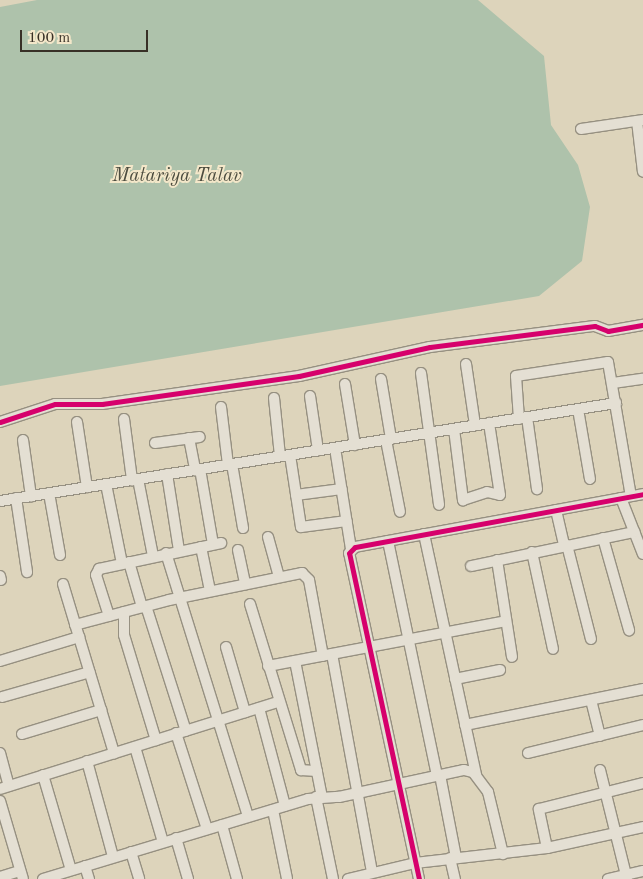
<!DOCTYPE html>
<html>
<head>
<meta charset="utf-8">
<style>
  body { margin:0 }
  #map { position:relative; width:643px; height:879px; overflow:hidden; background:#ddd4bb; font-family:"Old Standard TT",serif }
  div>[style] { position:absolute }
  [style*='--x'] { left:calc(var(--x)*1px); top:calc(var(--y)*1px); width:calc(var(--w)*1px); rotate:calc(var(--a)*1deg) }
  .water>* { inset:0; background:#aec2ab }
  .roads { filter:drop-shadow(1px 0 #969081) drop-shadow(-1px 0 #969081) drop-shadow(0 1px #969081) drop-shadow(0 -1px #969081) }
  .minor>* { height:10px; margin:-5px; padding:0 5px; transform-origin:5px; border-radius:5px; background:#e4dfd3 }
  .cycleway>* { height:5px; margin:-2.5px; padding:0 2.5px; transform-origin:2.5px; border-radius:2.5px; background:#d6006c }
  span { translate:-50% -50%; white-space:nowrap; text-align:center; line-height:1.15; -webkit-text-stroke:4px #f3e7c9; paint-order:stroke }
  .water-label { font-size:19px; color:#4c4c3f; font-style:italic }
  .scale { position:absolute; left:20px; top:30px; width:128px; height:22px; box-sizing:border-box; border:2px solid #383026; border-top:0; padding-left:6px; font-size:15px; line-height:18px; white-space:nowrap; color:#383026; -webkit-text-stroke:4px #f3e7c9; paint-order:stroke }
</style>
</head>
<body>
<div id="map">
  <div class="water">
    <div style="clip-path:polygon(37px 0,478px 0,544px 56px,551px 125px,578px 165px,590px 207px,582px 261px,539px 296px,0 386px,0 7px)"></div>
  </div>
  <div class="roads">
    <div class="minor">
      <div style="--x:637;--y:121;--w:51;--a:83.3"></div>
      <div style="--x:581;--y:129;--w:63;--a:-8.3"></div>
      <div style="--x:466;--y:364;--w:62;--a:81.6"></div>
      <div style="--x:421;--y:373;--w:133;--a:82.2"></div>
      <div style="--x:381;--y:379;--w:61;--a:80.5"></div>
      <div style="--x:613;--y:383;--w:30;--a:-8"></div>
      <div style="--x:345;--y:384;--w:62;--a:80.7"></div>
      <div style="--x:310;--y:396;--w:55;--a:81.6"></div>
      <div style="--x:274;--y:398;--w:58;--a:84.1"></div>
      <div style="--x:221;--y:407;--w:58;--a:83.1"></div>
      <div style="--x:578;--y:409;--w:71;--a:80.3"></div>
      <div style="--x:527;--y:417;--w:73;--a:82.1"></div>
      <div style="--x:124;--y:419;--w:62;--a:82.5"></div>
      <div style="--x:519;--y:419;--w:43;--a:-94"></div>
      <div style="--x:516;--y:376;--w:93;--a:-8.7"></div>
      <div style="--x:608;--y:362;--w:136;--a:80.3"></div>
      <div style="--x:0;--y:422;--w:58;--a:-18.1"></div>
      <div style="--x:55;--y:404;--w:47;--a:0"></div>
      <div style="--x:102;--y:404;--w:199;--a:-8.1"></div>
      <div style="--x:299;--y:376;--w:134;--a:-12.5"></div>
      <div style="--x:430;--y:347;--w:166;--a:-7.3"></div>
      <div style="--x:595;--y:326;--w:14;--a:21"></div>
      <div style="--x:608;--y:331;--w:36;--a:-10"></div>
      <div style="--x:77;--y:422;--w:66;--a:81.3"></div>
      <div style="--x:454;--y:429;--w:72;--a:82.8"></div>
      <div style="--x:463;--y:500;--w:25;--a:-18"></div>
      <div style="--x:487;--y:492;--w:13;--a:13"></div>
      <div style="--x:500;--y:495;--w:73;--a:-98.7"></div>
      <div style="--x:189;--y:438;--w:33;--a:79"></div>
      <div style="--x:23;--y:440;--w:57;--a:81.9"></div>
      <div style="--x:386;--y:440;--w:73;--a:79"></div>
      <div style="--x:155;--y:443;--w:45;--a:-7.6"></div>
      <div style="--x:335;--y:448;--w:102;--a:81"></div>
      <div style="--x:290;--y:455;--w:73;--a:81.3"></div>
      <div style="--x:301;--y:527;--w:46;--a:-7.4"></div>
      <div style="--x:232;--y:464;--w:65;--a:80.2"></div>
      <div style="--x:200;--y:469;--w:76;--a:80.2"></div>
      <div style="--x:167;--y:474;--w:78;--a:81.1"></div>
      <div style="--x:138;--y:479;--w:78;--a:79"></div>
      <div style="--x:106;--y:484;--w:81;--a:78.6"></div>
      <div style="--x:49;--y:493;--w:63;--a:79.9"></div>
      <div style="--x:296;--y:495;--w:46;--a:-7.4"></div>
      <div style="--x:16;--y:498;--w:75;--a:81.5"></div>
      <div style="--x:621;--y:498;--w:60;--a:68.6"></div>
      <div style="--x:0;--y:501;--w:624;--a:-9.04"></div>
      <div style="--x:556;--y:510;--w:37;--a:77"></div>
      <div style="--x:424;--y:534;--w:247;--a:77.8"></div>
      <div style="--x:268;--y:537;--w:41;--a:74.6"></div>
      <div style="--x:603;--y:538;--w:96;--a:74.2"></div>
      <div style="--x:388;--y:541;--w:239;--a:78.2"></div>
      <div style="--x:567;--y:545;--w:97;--a:75.7"></div>
      <div style="--x:201;--y:547;--w:45;--a:78.4"></div>
      <div style="--x:238;--y:550;--w:35;--a:78"></div>
      <div style="--x:532;--y:552;--w:99;--a:77.8"></div>
      <div style="--x:166;--y:553;--w:276;--a:72.7"></div>
      <div style="--x:497;--y:560;--w:98;--a:81.2"></div>
      <div style="--x:129;--y:562;--w:47;--a:73.9"></div>
      <div style="--x:471;--y:566;--w:167;--a:-11.8"></div>
      <div style="--x:0;--y:576;--w:4;--a:76"></div>
      <div style="--x:63;--y:584;--w:177;--a:73.2"></div>
      <div style="--x:250;--y:604;--w:174;--a:72.9"></div>
      <div style="--x:301;--y:770;--w:16;--a:4"></div>
      <div style="--x:146;--y:606;--w:131;--a:72.3"></div>
      <div style="--x:124;--y:612;--w:23;--a:90"></div>
      <div style="--x:124;--y:635;--w:110;--a:73.1"></div>
      <div style="--x:109;--y:616;--w:43;--a:-107.6"></div>
      <div style="--x:96;--y:575;--w:7;--a:-63"></div>
      <div style="--x:99;--y:569;--w:125;--a:-12"></div>
      <div style="--x:75;--y:625;--w:97;--a:-14.9"></div>
      <div style="--x:169;--y:600;--w:136;--a:-11.5"></div>
      <div style="--x:302;--y:573;--w:10;--a:45"></div>
      <div style="--x:309;--y:580;--w:77;--a:79.6"></div>
      <div style="--x:226;--y:647;--w:68;--a:73.7"></div>
      <div style="--x:332;--y:654;--w:222;--a:79.6"></div>
      <div style="--x:0;--y:661;--w:83;--a:-16.9"></div>
      <div style="--x:295;--y:661;--w:139;--a:78.8"></div>
      <div style="--x:268;--y:666;--w:242;--a:-10.7"></div>
      <div style="--x:455;--y:679;--w:46;--a:-11.3"></div>
      <div style="--x:2;--y:697;--w:91;--a:-15.9"></div>
      <div style="--x:591;--y:700;--w:37;--a:76"></div>
      <div style="--x:259;--y:708;--w:101;--a:75.1"></div>
      <div style="--x:465;--y:725;--w:182;--a:-11.4"></div>
      <div style="--x:176;--y:733;--w:101;--a:72.1"></div>
      <div style="--x:22;--y:734;--w:83;--a:-16.9"></div>
      <div style="--x:135;--y:747;--w:99;--a:73.6"></div>
      <div style="--x:0;--y:753;--w:34;--a:75"></div>
      <div style="--x:528;--y:753;--w:118;--a:-13.7"></div>
      <div style="--x:87;--y:761;--w:99;--a:74.8"></div>
      <div style="--x:600;--y:770;--w:112;--a:76.1"></div>
      <div style="--x:43;--y:775;--w:99;--a:73.6"></div>
      <div style="--x:440;--y:775;--w:84;--a:79"></div>
      <div style="--x:0;--y:789;--w:291;--a:-17.4"></div>
      <div style="--x:316;--y:797;--w:84;--a:78.3"></div>
      <div style="--x:0;--y:801;--w:81;--a:73.6"></div>
      <div style="--x:273;--y:810;--w:70;--a:78.5"></div>
      <div style="--x:222;--y:825;--w:56;--a:74.5"></div>
      <div style="--x:176;--y:838;--w:43;--a:73.7"></div>
      <div style="--x:547;--y:848;--w:40;--a:-102"></div>
      <div style="--x:539;--y:809;--w:107;--a:-14"></div>
      <div style="--x:131;--y:852;--w:28;--a:73"></div>
      <div style="--x:450;--y:858;--w:22;--a:77"></div>
      <div style="--x:85;--y:866;--w:14;--a:73"></div>
      <div style="--x:0;--y:877;--w:21;--a:-17"></div>
      <div style="--x:43;--y:879;--w:277;--a:-16.8"></div>
      <div style="--x:308;--y:799;--w:31;--a:-4"></div>
      <div style="--x:339;--y:797;--w:128;--a:-12.2"></div>
      <div style="--x:464;--y:770;--w:9;--a:13"></div>
      <div style="--x:473;--y:772;--w:25;--a:53"></div>
      <div style="--x:488;--y:792;--w:64;--a:76.4"></div>
      <div style="--x:348;--y:879;--w:69;--a:-13.4"></div>
      <div style="--x:415;--y:863;--w:133;--a:-6.5"></div>
      <div style="--x:547;--y:848;--w:98;--a:-12.3"></div>
      <div style="--x:419;--y:879;--w:333;--a:-102.1"></div>
      <div style="--x:349;--y:553;--w:8;--a:-45"></div>
      <div style="--x:355;--y:547;--w:293;--a:-10.4"></div>
      <div style="--x:608;--y:879;--w:36;--a:-13"></div>
    </div>
  </div>
  <div class="cycleway">
    <div style="--x:0;--y:422;--w:58;--a:-18.1"></div>
    <div style="--x:55;--y:404;--w:47;--a:0"></div>
    <div style="--x:102;--y:404;--w:199;--a:-8.1"></div>
    <div style="--x:299;--y:376;--w:134;--a:-12.5"></div>
    <div style="--x:430;--y:347;--w:166;--a:-7.3"></div>
    <div style="--x:595;--y:326;--w:14;--a:21"></div>
    <div style="--x:608;--y:331;--w:36;--a:-10"></div>
    <div style="--x:419;--y:879;--w:333;--a:-102.1"></div>
    <div style="--x:349;--y:553;--w:8;--a:-45"></div>
    <div style="--x:355;--y:547;--w:293;--a:-10.4"></div>
  </div>
  <div class="water-label">
    <span style="left:177px;top:177px">Matariya Talav</span>
  </div>
  <div class="scale">100 m</div>
</div>
</body>
</html>
